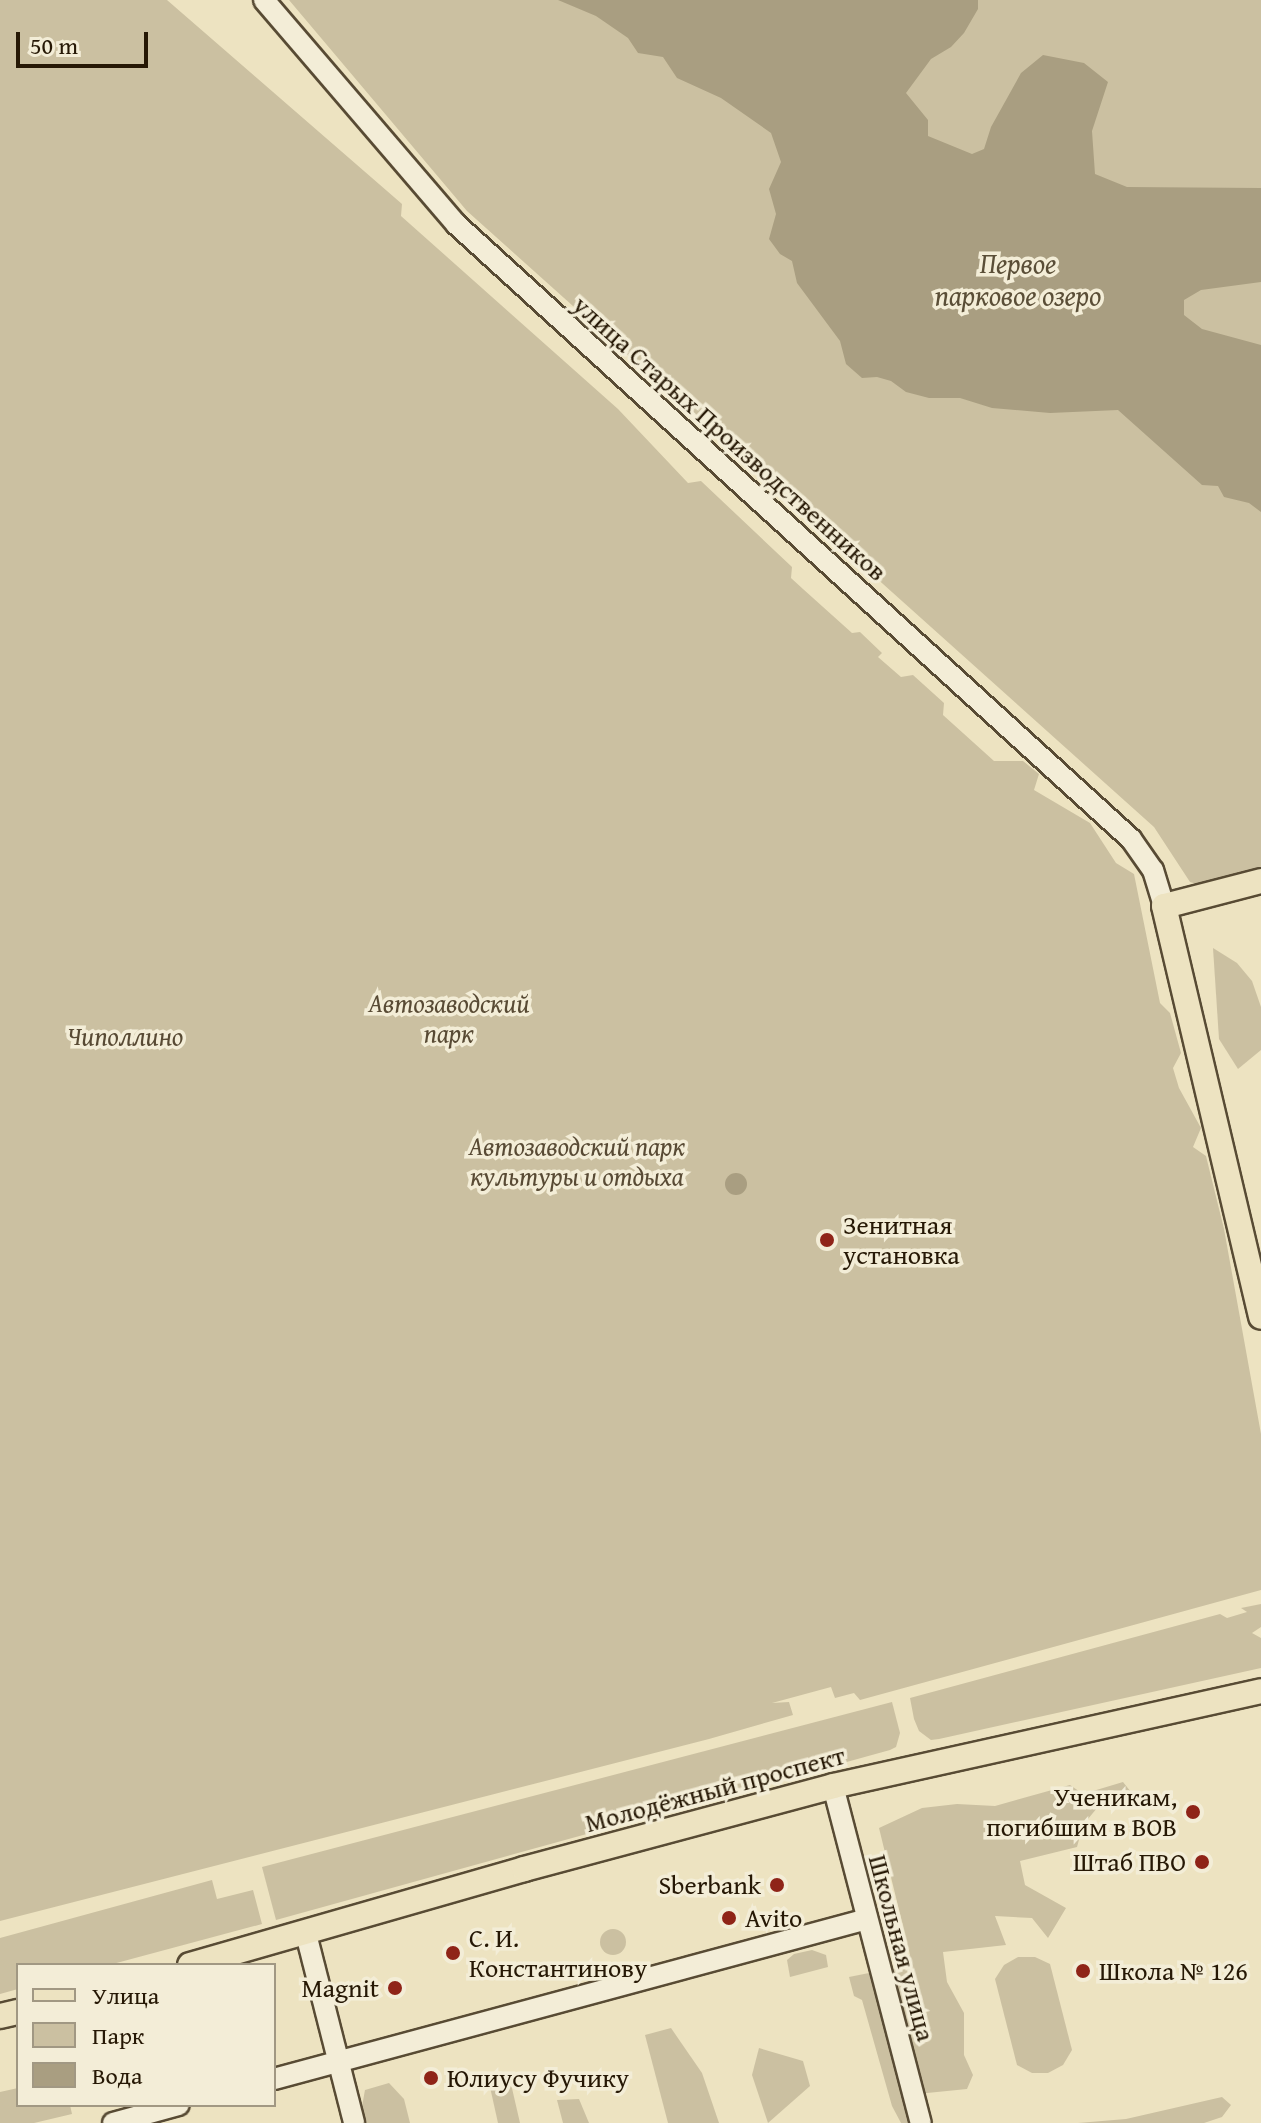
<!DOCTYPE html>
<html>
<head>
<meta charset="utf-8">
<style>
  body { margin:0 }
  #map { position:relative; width:1261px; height:2123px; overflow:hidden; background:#ede3c1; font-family:"Gentium Book Plus",serif }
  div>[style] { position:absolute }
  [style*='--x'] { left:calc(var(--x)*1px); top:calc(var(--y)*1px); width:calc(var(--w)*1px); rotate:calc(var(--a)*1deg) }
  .green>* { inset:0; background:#cbc0a1 }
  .round { border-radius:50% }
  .water>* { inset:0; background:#a99e81 }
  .roads { filter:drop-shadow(2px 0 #584b34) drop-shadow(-2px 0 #584b34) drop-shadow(0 2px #584b34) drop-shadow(0 -2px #584b34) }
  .minor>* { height:20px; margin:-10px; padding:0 10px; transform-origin:10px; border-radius:10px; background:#f3edd7 }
  .major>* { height:24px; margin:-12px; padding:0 12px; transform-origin:12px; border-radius:12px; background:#ede3c1 }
  .dots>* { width:22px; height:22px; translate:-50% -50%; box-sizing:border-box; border:4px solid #f3edd7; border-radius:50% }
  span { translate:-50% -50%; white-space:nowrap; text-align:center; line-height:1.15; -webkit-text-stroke:7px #f3edd7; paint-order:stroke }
  .street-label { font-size:26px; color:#261805 }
  .park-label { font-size:26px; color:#584a34; font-style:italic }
  .poi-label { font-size:26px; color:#261805 }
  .left { translate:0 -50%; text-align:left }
  .right { translate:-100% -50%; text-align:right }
  .water-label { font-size:28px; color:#5a4e37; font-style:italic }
  .legend { position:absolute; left:16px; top:1963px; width:260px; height:144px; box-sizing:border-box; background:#f3edd7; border:2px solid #a19883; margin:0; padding:10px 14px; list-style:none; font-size:24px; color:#261805 }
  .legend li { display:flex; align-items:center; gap:16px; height:40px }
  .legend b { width:40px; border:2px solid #a19883 }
  .scale { position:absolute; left:16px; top:32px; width:132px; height:36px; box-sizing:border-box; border:4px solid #261805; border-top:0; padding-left:10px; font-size:24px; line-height:28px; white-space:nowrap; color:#261805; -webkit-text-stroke:6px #f3edd7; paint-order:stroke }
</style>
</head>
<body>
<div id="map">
  <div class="green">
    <div style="clip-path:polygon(0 0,167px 0,402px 204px,401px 216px,618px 409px,688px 483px,701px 481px,792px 567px,791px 578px,803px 589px,852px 633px,860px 632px,882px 653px,878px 657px,901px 677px,913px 675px,944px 703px,943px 715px,994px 761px,1023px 761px,1039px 774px,1034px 790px,1090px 823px,1116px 863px,1134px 874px,1160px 1003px,1170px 1013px,1181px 1053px,1173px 1068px,1179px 1088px,1201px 1128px,1193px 1147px,1206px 1156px,1224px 1229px,1261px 1434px,1261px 1590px,860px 1700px,854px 1693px,835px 1698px,831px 1687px,772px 1703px,789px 1702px,793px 1715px,709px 1739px,0 1921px)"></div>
    <div style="clip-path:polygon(289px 0,1261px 0,1261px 871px,1200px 885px,1190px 882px,1154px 827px,467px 211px)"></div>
    <div style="clip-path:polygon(1213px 948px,1237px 963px,1252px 981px,1261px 1007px,1261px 1050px,1238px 1069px,1219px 1039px)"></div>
    <div style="clip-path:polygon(1261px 1604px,1261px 1627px,1252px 1633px,1261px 1638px,1261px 1668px,939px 1739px,931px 1740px,919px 1731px,914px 1719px,910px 1698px,1220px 1614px,1227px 1618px,1247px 1612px,1241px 1608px)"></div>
    <div style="clip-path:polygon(892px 1702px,900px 1733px,896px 1747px,890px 1750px,276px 1920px,262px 1867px)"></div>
    <div style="clip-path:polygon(1123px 1782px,1135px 1797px,1102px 1802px,1083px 1825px,1077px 1847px,1020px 1861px,1025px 1885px,1066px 1908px,1048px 1938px,1032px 1918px,995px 1916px,1006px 1945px,943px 1952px,947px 1982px,964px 2013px,964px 2055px,973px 2075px,967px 2089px,917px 2094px,891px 1972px,910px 1955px,879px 1828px,922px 1808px,957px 1804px,995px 1806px,1070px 1785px,1083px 1794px)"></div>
    <div style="clip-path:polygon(212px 1880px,217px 1899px,253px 1890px,262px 1924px,109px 1965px,18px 1965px,18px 1989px,0 1994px,0 1938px)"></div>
    <div class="round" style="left:600px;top:1929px;width:26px;height:26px"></div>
    <div style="clip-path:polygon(812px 1950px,826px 1955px,828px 1967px,790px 1977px,787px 1960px,794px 1954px)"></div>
    <div style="clip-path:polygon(1018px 1957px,1035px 1957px,1050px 1964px,1072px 2050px,1063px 2065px,1048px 2073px,1032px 2073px,1017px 2065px,995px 1979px,1004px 1965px)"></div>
    <div style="clip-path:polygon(869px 1973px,910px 2123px,901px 2123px,892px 2106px,862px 2000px,854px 1996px,849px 1977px)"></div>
    <div style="clip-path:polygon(671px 2028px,702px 2073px,719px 2123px,668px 2123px,645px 2035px)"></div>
    <div style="clip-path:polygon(759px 2048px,803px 2061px,810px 2086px,768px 2123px,752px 2075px)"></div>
    <div style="clip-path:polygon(501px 2077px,511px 2084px,520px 2123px,498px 2123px,488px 2078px)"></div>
    <div style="clip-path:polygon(389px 2083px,404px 2099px,410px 2123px,364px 2123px,361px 2112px,365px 2090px)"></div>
    <div style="clip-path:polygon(18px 2088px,18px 2105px,70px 2105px,72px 2114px,34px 2123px,0 2123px,0 2092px)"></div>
    <div style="clip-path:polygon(1222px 2097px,1231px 2105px,1222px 2117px,1204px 2123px,1078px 2123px,1126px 2119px)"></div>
    <div style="clip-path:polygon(579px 2099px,589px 2123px,563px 2123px,557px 2100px)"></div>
  </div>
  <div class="water">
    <div style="clip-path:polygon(558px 0,978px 0,978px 9px,964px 33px,951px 47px,931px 59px,906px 93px,928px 120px,928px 136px,972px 154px,984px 149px,991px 127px,1021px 73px,1043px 55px,1084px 63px,1108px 82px,1092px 131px,1095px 174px,1127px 187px,1261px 188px,1261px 282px,1201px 290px,1184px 300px,1184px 315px,1202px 329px,1261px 345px,1261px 512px,1249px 503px,1224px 497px,1218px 486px,1202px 485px,1118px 410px,1050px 413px,992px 408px,960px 398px,929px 398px,906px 392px,891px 381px,877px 377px,862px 378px,846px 364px,840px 341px,797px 283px,792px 261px,780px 254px,769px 239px,776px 214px,769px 189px,781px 162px,771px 133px,721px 98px,677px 78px,663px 57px,638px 53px,628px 38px,596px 16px)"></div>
    <div class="round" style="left:725px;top:1173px;width:22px;height:22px"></div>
  </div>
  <div class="roads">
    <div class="minor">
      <div style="--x:264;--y:0;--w:295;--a:49.4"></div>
      <div style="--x:456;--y:224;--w:913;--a:42.34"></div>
      <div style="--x:1131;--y:839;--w:38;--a:55"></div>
      <div style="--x:1153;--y:870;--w:38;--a:73"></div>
      <div style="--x:833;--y:1786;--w:348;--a:75.4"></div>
      <div style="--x:306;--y:1934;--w:195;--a:75.7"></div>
      <div style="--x:274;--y:2079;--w:614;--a:-15.1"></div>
      <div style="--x:113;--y:2123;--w:68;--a:-15.3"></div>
    </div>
    <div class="major">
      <div style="--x:1261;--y:881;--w:100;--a:165.5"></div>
      <div style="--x:1164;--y:906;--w:422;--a:76.7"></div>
      <div style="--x:190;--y:1965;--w:348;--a:-16"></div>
      <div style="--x:524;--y:1869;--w:320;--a:-15"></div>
      <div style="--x:833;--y:1786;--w:438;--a:-12.5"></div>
      <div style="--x:0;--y:2016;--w:18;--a:-13"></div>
    </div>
  </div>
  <div class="dots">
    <div style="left:827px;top:1240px;background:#8f2418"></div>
    <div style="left:1193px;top:1812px;background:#8f2418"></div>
    <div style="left:1202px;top:1862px;background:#8f2418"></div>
    <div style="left:777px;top:1885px;background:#8f2418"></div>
    <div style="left:729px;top:1918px;background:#8f2418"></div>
    <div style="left:453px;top:1953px;background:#8f2418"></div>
    <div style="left:1083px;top:1971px;background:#8f2418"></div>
    <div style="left:395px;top:1988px;background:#8f2418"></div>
    <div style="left:431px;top:2078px;background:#8f2418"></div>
  </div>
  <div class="street-label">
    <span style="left:730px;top:438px;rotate:42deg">улица Старых Производственников</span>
    <span style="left:715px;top:1789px;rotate:-15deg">Молодёжный проспект</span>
    <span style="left:902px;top:1948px;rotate:75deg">Школьная улица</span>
  </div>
  <div class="park-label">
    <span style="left:449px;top:1018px">Автозаводский<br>парк</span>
    <span style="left:125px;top:1036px">Чиполлино</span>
    <span style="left:577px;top:1161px">Автозаводский парк<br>культуры и отдыха</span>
  </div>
  <div class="poi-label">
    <span class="left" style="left:843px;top:1240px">Зенитная<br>установка</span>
    <span class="right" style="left:1177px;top:1812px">Ученикам,<br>погибшим в ВОВ</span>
    <span class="right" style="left:1186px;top:1862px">Штаб ПВО</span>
    <span class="right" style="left:761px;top:1885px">Sberbank</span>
    <span class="left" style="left:745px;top:1918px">Avito</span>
    <span class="left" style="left:469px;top:1953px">С. И.<br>Константинову</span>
    <span class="left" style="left:1099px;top:1971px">Школа № 126</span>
    <span class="right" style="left:379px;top:1988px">Magnit</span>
    <span class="left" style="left:447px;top:2078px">Юлиусу Фучику</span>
  </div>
  <div class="water-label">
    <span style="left:1018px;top:279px">Первое<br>парковое озеро</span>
  </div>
  <ul class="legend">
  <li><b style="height:10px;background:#ede3c1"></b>Улица</li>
  <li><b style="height:22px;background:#cbc0a1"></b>Парк</li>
  <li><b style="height:22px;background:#a99e81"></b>Вода</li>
  </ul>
  <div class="scale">50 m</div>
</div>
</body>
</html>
